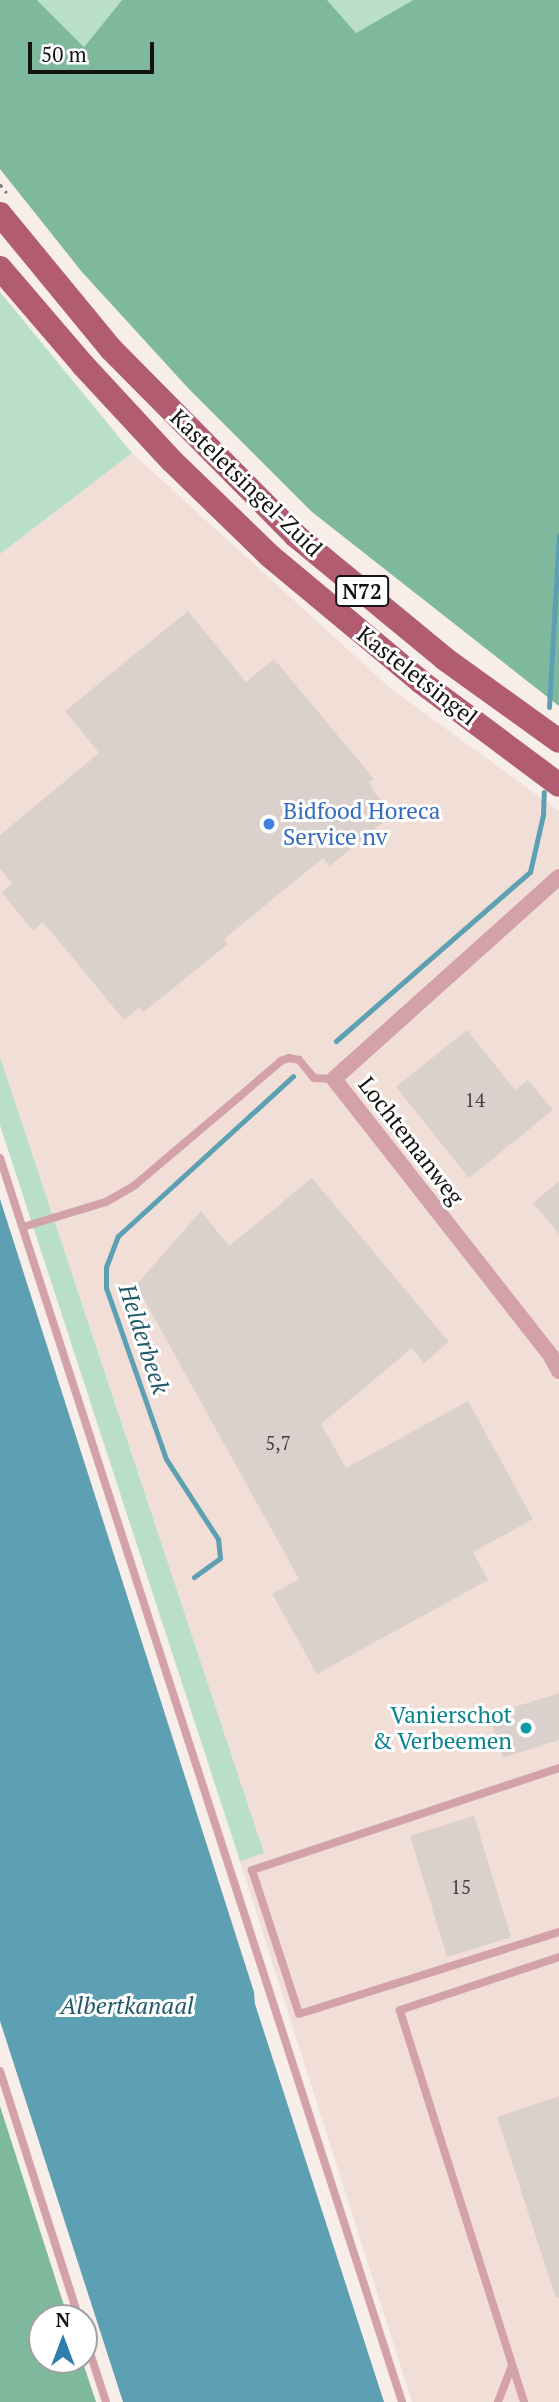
<!DOCTYPE html>
<html>
<head>
<meta charset="utf-8">
<style>
  body { margin:0 }
  #map { position:relative; width:559px; height:2402px; overflow:hidden; background:#f7ede9; font-family:"PT Serif",serif }
  div>[style] { position:absolute }
  [style*='--x'] { left:calc(var(--x)*1px); top:calc(var(--y)*1px); width:calc(var(--w)*1px); rotate:calc(var(--a)*1deg) }
  .built>* { inset:0; background:#f1dfd7 }
  .green>* { inset:0; background:#b9dfcb }
  .forest>* { inset:0; background:#7fb99d }
  .water>* { inset:0; background:#5da0b3 }
  .stream>* { height:5px; margin:-2.5px; padding:0 2.5px; transform-origin:2.5px; border-radius:2.5px; background:#5da0b3 }
  .building>* { inset:0; background:#dbd1cc; transform-origin:0 0 }
  .path>* { height:2.5px; margin-top:-1.25px; transform-origin:0; background:repeating-linear-gradient(90deg,#807a78 0 3.5px,transparent 0 8.5px) }
  .service>* { height:8px; margin:-4px; padding:0 4px; transform-origin:4px; border-radius:4px; background:#d2a1aa }
  .minor>* { height:16px; margin:-8px; padding:0 8px; transform-origin:8px; border-radius:8px; background:#d2a1aa }
  .primary>* { height:24px; margin:-12px; padding:0 12px; transform-origin:12px; border-radius:12px; background:#b25c71 }
  .dots>* { width:19px; height:19px; translate:-50% -50%; box-sizing:border-box; border:4px solid #fff; border-radius:50% }
  span { translate:-50% -50%; white-space:nowrap; text-align:center; line-height:1.15; -webkit-text-stroke:6px #fff; paint-order:stroke }
  .number-label { font-size:19px; color:#464240 }
  .number-label span { -webkit-text-stroke-width:0 }
  .shield-label span { padding:2px 5px; background:#fff; border:2px solid; border-radius:5px; -webkit-text-stroke-width:0 }
  .shield-label { font-size:21px; color:#151211; font-weight:700 }
  .street-label { font-size:23px; color:#151211 }
  .shop-label { font-size:23px; color:#366cbe }
  .left { translate:0 -50%; text-align:left }
  .culture-label { font-size:23px; color:#0d838f }
  .right { translate:-100% -50%; text-align:right }
  .water-label { font-size:24px; color:#245b6a; font-style:italic }
  .north { position:absolute; left:28px; top:2304px; width:70px; height:70px; box-sizing:border-box; background:#fff; border:2px solid #a1a0a0; border-radius:50%; rotate:0deg; font-size:19px; font-weight:700; line-height:28px; text-align:center; color:#151211 }
  .north::after { content:''; display:block; margin:auto; width:24px; height:32px; background:#2f7daf; clip-path:polygon(50% 0,100% 100%,50% 72%,0 100%) }
  .scale { position:absolute; left:28px; top:42px; width:126px; height:32px; box-sizing:border-box; border:4px solid #151211; border-top:0; padding-left:9px; font-size:21px; line-height:24px; white-space:nowrap; color:#151211; -webkit-text-stroke:5px #fff; paint-order:stroke }
</style>
</head>
<body>
<div id="map">
  <div class="built">
    <div style="clip-path:polygon(132px 453px,390px 688px,559px 811px,559px 2402px,412px 2402px,240px 1861px,263px 1853px,0 1057px,0 554px)"></div>
  </div>
  <div class="green">
    <div style="clip-path:polygon(37px 0,122px 0,84px 47px)"></div>
    <div style="clip-path:polygon(327px 0,413px 0,356px 33px)"></div>
    <div style="clip-path:polygon(0 292px,132px 453px,0 554px)"></div>
    <div style="clip-path:polygon(0 1057px,264px 1853px,240px 1861px,0 1125px)"></div>
  </div>
  <div class="forest">
    <div style="clip-path:polygon(0 0,37px 0,84px 47px,122px 0,327px 0,356px 33px,413px 0,559px 0,559px 706px,312px 512px,188px 388px,82px 272px,0 169px)"></div>
    <div style="clip-path:polygon(0 2106px,68px 2318px,42px 2318px,42px 2360px,82px 2360px,96px 2402px,0 2402px)"></div>
  </div>
  <div class="water">
    <div style="clip-path:polygon(0 1199px,254px 1992px,255px 2004px,384px 2402px,123px 2402px,0 2021px)"></div>
  </div>
  <div class="stream">
    <div style="--x:549;--y:707;--w:172;--a:-86.7"></div>
    <div style="--x:336;--y:1041;--w:257;--a:-41.1"></div>
    <div style="--x:530;--y:872;--w:58;--a:-77.2"></div>
    <div style="--x:543;--y:815;--w:23;--a:-88"></div>
    <div style="--x:194;--y:1577;--w:32;--a:-36"></div>
    <div style="--x:220;--y:1558;--w:19;--a:-96"></div>
    <div style="--x:218;--y:1539;--w:95;--a:-123"></div>
    <div style="--x:166;--y:1459;--w:181;--a:-109.3"></div>
    <div style="--x:106;--y:1288;--w:21;--a:-90"></div>
    <div style="--x:106;--y:1267;--w:33;--a:-69"></div>
    <div style="--x:118;--y:1236;--w:237;--a:-42.4"></div>
  </div>
  <div class="building">
    <div style="clip-path:polygon(188px 611px,246px 682px,274px 659px,374px 779px,369px 782px,374px 792px,393px 814px,330px 866px,323px 858px,224px 939px,228px 944px,144px 1012px,139px 1008px,124px 1020px,43px 922px,33px 931px,2px 893px,12px 883px,0 869px,0 835px,99px 753px,65px 711px)"></div>
    <div style="clip-path:polygon(467px 1030px,515px 1090px,528px 1080px,553px 1110px,469px 1178px,396px 1087px)"></div>
    <div style="clip-path:polygon(312px 1178px,449px 1342px,424px 1363px,412px 1348px,321px 1424px,346px 1468px,468px 1401px,533px 1519px,473px 1552px,488px 1580px,317px 1674px,272px 1594px,299px 1579px,136px 1285px,201px 1211px,229px 1246px)"></div>
    <div style="clip-path:polygon(559px 1181px,559px 1234px,533px 1203px)"></div>
    <div style="clip-path:polygon(559px 1693px,559px 1740px,503px 1758px,489px 1715px)"></div>
    <div style="left:474px;top:1816px;width:127px;height:67px;rotate:73deg"></div>
    <div style="clip-path:polygon(559px 2096px,559px 2297px,556px 2298px,497px 2117px)"></div>
  </div>
  <div class="path">
    <div style="--x:0;--y:184;--w:11;--a:52"></div>
  </div>
  <div class="service">
    <div style="--x:0;--y:1158;--w:1307;--a:72.09"></div>
    <div style="--x:23;--y:1227;--w:87;--a:-16.8"></div>
    <div style="--x:106;--y:1202;--w:34;--a:-30"></div>
    <div style="--x:135;--y:1185;--w:192;--a:-40.3"></div>
    <div style="--x:281;--y:1061;--w:9;--a:-21"></div>
    <div style="--x:289;--y:1058;--w:10;--a:11"></div>
    <div style="--x:299;--y:1060;--w:23;--a:50"></div>
    <div style="--x:314;--y:1078;--w:20;--a:3"></div>
    <div style="--x:559;--y:1768;--w:324;--a:161.6"></div>
    <div style="--x:252;--y:1870;--w:151;--a:71.9"></div>
    <div style="--x:299;--y:2014;--w:273;--a:-17.5"></div>
    <div style="--x:0;--y:2071;--w:259;--a:72.3"></div>
    <div style="--x:84;--y:2334;--w:71;--a:72.1"></div>
    <div style="--x:498;--y:2402;--w:39;--a:-69"></div>
    <div style="--x:524;--y:2402;--w:411;--a:-107.6"></div>
    <div style="--x:400;--y:2010;--w:168;--a:-18.4"></div>
  </div>
  <div class="minor">
    <div style="--x:559;--y:877;--w:302;--a:138.1"></div>
    <div style="--x:334;--y:1079;--w:352;--a:51.9"></div>
    <div style="--x:551;--y:1356;--w:17;--a:62"></div>
  </div>
  <div class="primary">
    <div style="--x:0;--y:214;--w:175;--a:50.6"></div>
    <div style="--x:111;--y:349;--w:263;--a:45.3"></div>
    <div style="--x:296;--y:536;--w:193;--a:39.5"></div>
    <div style="--x:445;--y:659;--w:140;--a:35.7"></div>
    <div style="--x:0;--y:268;--w:128;--a:49.4"></div>
    <div style="--x:83;--y:365;--w:131;--a:47.2"></div>
    <div style="--x:172;--y:461;--w:136;--a:44.1"></div>
    <div style="--x:270;--y:556;--w:197;--a:39.8"></div>
    <div style="--x:421;--y:682;--w:172;--a:36.7"></div>
  </div>
  <div class="dots">
    <div style="left:269px;top:824px;background:#3f7fe0"></div>
    <div style="left:526px;top:1728px;background:#0f9aa8"></div>
  </div>
  <div class="number-label">
    <span style="left:475px;top:1100px">14</span>
    <span style="left:278px;top:1443px">5,7</span>
    <span style="left:461px;top:1887px">15</span>
  </div>
  <div class="shield-label">
    <span style="left:362px;top:591px">N72</span>
  </div>
  <div class="street-label">
    <span style="left:246px;top:483px;rotate:44deg">Kasteletsingel-Zuid</span>
    <span style="left:417px;top:676px;rotate:38deg">Kasteletsingel</span>
    <span style="left:411px;top:1141px;rotate:52deg">Lochtemanweg</span>
  </div>
  <div class="shop-label">
    <span class="left" style="left:283px;top:824px">Bidfood Horeca<br>Service nv</span>
  </div>
  <div class="culture-label">
    <span class="right" style="left:512px;top:1728px">Vanierschot<br>&amp; Verbeemen</span>
  </div>
  <div class="water-label">
    <span style="left:144px;top:1339px;rotate:72deg">Helderbeek</span>
    <span style="left:127px;top:2006px">Albertkanaal</span>
  </div>
  <div class="north">N</div>
  <div class="scale">50 m</div>
</div>
</body>
</html>
